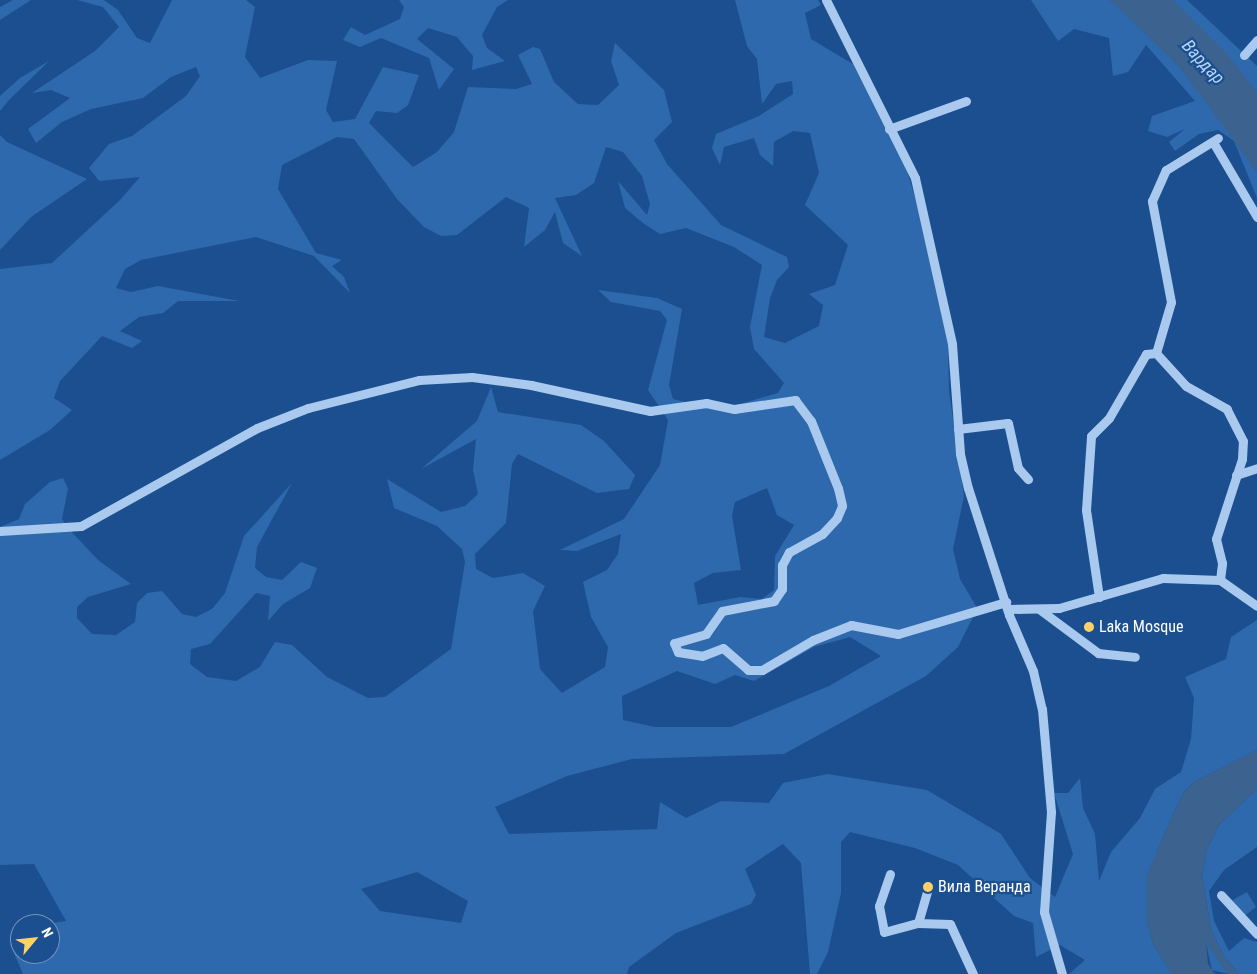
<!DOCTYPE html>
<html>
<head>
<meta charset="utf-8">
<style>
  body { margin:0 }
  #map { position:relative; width:1257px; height:974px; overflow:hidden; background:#1b4f8f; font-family:"Roboto Condensed",sans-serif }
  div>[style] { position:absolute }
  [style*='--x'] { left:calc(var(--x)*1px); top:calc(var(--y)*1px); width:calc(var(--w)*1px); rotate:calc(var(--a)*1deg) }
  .green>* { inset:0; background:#2e69ad }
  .water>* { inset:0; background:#3c6290 }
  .minor>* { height:9px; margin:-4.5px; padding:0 4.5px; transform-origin:4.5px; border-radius:4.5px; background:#a9c9ee }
  .dots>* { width:14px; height:14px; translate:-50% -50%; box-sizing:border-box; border:2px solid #1b4f8f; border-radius:50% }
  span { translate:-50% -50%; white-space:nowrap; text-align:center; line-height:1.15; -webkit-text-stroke:4.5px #1b4f8f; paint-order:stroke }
  .poi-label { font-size:16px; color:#fff }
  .left { translate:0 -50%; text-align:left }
  .water-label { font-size:18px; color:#b5d3f5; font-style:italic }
  .north { position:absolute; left:10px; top:914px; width:50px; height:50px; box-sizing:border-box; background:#1b4f8f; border:1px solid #7695bc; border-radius:50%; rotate:62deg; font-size:14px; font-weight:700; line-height:20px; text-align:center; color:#fff }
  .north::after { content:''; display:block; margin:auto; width:18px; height:22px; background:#ffd166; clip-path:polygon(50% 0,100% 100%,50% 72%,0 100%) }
</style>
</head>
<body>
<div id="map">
  <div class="green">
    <div style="clip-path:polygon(13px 0,31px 0,0 20px,0 7px)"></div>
    <div style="clip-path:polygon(evenodd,77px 0,104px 0,118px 10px,137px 38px,150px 43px,172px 0,246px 0,255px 7px,245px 57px,260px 78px,308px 60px,337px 61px,326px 110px,333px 122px,355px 119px,383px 67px,419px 75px,408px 105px,397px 113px,376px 111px,369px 123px,413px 167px,437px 152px,454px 132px,468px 87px,516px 89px,532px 84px,518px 55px,533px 47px,540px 49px,554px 82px,578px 104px,598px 105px,619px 85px,611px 61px,615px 43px,664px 90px,672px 122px,654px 140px,667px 164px,721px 225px,787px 257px,789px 267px,777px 280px,770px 298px,764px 337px,785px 343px,819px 326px,823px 305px,809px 294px,835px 285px,848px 245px,805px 205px,819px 173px,810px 133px,793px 131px,774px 142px,773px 166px,760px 155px,754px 138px,724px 147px,720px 165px,712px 148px,716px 134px,759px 116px,793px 94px,792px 81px,776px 84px,762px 104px,757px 59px,747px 46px,735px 0,818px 0,821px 5px,805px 13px,811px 39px,853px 64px,906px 167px,919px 211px,948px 341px,949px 391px,964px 496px,953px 549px,960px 579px,976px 606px,973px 617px,958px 647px,926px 676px,784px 754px,632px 759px,567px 776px,495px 807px,509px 834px,657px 829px,660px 802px,686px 818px,721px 801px,769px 803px,783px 783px,828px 774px,927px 790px,1001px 834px,1030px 878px,1055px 897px,1073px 854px,1054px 793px,1068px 793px,1080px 778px,1083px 808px,1095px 834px,1099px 881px,1111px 852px,1140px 818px,1155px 789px,1181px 772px,1191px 739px,1194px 698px,1185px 677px,1226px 659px,1231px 637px,1257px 620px,1257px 750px,1194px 782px,1183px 793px,1157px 850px,1147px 921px,1153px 944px,1172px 974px,1069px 974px,1085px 960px,1060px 945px,1036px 957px,1033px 923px,1014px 916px,958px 865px,915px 848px,850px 832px,841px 842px,841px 893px,828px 952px,817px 974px,810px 974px,801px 863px,783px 844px,745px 869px,756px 895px,751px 904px,676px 933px,629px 967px,627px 974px,23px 974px,10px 944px,20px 934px,20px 954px,50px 954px,50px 924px,46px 924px,66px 921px,34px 864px,0 865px,0 527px,19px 519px,25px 504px,50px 482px,63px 478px,68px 489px,62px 519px,68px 528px,98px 560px,131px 584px,88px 597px,77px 607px,77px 618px,92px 634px,116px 635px,135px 622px,137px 603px,147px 593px,162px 591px,182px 614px,196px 617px,212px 609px,225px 593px,244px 536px,292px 483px,257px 547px,255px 568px,266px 577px,282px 580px,301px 562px,317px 568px,310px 588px,283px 604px,268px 621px,270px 596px,256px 593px,210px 644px,191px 649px,190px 664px,207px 677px,236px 681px,260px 667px,275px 642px,292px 645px,327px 677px,368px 698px,385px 697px,451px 649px,465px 562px,462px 549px,437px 526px,394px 508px,387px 479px,441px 512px,465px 506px,478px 494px,473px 470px,476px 439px,421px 469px,477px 421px,491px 387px,498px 412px,581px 425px,604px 441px,635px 475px,629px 489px,597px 493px,518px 454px,512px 464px,506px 523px,475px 554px,476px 569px,493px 578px,523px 573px,545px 586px,533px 611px,540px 669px,562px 693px,605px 667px,608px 647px,591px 617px,583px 582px,607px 570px,618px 554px,621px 534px,577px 551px,560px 550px,624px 519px,660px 465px,668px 420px,648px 390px,667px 320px,660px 311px,611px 302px,598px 290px,657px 298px,682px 309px,669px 385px,673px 399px,719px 410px,778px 393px,784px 383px,754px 349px,750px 327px,762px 265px,734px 247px,686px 228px,660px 234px,643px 223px,625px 208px,618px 181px,647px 215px,650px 204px,642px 176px,623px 152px,606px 147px,594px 183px,576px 195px,555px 198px,582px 256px,563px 243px,555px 212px,545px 230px,524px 247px,529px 208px,506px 197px,457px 235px,441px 236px,424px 227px,397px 199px,354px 139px,337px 137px,282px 165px,278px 189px,316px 253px,342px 260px,332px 266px,344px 277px,350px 293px,314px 256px,256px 237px,141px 260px,125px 269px,116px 288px,131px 292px,158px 286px,239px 301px,178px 301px,163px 313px,139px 317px,120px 331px,142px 341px,132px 348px,102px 336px,60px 381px,54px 398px,72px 410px,50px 430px,0 460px,0 269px,52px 263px,120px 200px,140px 177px,99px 181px,89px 168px,109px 144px,132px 136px,186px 96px,200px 76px,196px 67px,171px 77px,143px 98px,91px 109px,62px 122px,36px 143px,28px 129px,70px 98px,51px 90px,32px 93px,95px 51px,119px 27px,103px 7px,77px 0,767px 488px,777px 515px,794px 525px,775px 556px,774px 590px,762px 599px,740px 597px,698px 605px,694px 583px,713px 573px,741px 570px,732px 516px,735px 502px,767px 488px,77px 0,850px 637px,881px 656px,829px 686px,731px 727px,655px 727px,623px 720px,622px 696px,677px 671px,715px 684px,735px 675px,754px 681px,814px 647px,850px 637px,77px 0,417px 872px,468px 901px,461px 923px,380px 911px,361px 889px,417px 872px)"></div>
    <div style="clip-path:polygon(399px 0,508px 0,497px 7px,482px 35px,487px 48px,505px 61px,472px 70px,473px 56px,457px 37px,428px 28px,417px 39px,454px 69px,439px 90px,429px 58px,381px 38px,360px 47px,343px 40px,351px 27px,365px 35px,400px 19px,404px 7px)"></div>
    <div style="clip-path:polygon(1031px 0,1110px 0,1122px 10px,1179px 66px,1227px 127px,1257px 172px,1257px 198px,1234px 141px,1218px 130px,1199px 134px,1175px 151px,1169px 142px,1185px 129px,1167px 137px,1148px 131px,1152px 116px,1195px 101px,1146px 45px,1128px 72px,1113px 76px,1109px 38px,1074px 29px,1058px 41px)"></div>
    <div style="clip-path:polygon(1173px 0,1187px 0,1257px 66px,1257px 92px)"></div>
    <div style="clip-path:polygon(49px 61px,9px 100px,0 111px,0 96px,20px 78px)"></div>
    <div style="clip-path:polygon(0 135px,7px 142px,87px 179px,31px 217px,0 250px)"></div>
    <div style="clip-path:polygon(1257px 789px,1257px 847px,1224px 870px,1209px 891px,1214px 921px,1229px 951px,1244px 938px,1257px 942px,1257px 974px,1239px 974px,1223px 955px,1211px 929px,1202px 875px,1207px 849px,1219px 825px)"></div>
    <div style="clip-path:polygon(1247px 892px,1256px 907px,1242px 918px,1229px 902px)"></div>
    <div style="clip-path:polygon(1206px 943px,1208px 944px,1228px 974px,1212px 970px)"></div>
  </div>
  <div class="water">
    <div style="clip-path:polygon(1110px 0,1173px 0,1226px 53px,1257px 92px,1257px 172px,1179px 66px)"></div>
    <div style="clip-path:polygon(1257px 750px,1257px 789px,1219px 825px,1207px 849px,1202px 875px,1211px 929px,1223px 955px,1239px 974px,1228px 974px,1206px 943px,1208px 964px,1215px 974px,1172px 974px,1153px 944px,1147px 921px,1147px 876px,1157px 850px,1183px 793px,1194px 782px)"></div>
  </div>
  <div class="minor">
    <div style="--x:826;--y:0;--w:199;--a:63.4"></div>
    <div style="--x:915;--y:178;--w:170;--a:77.4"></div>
    <div style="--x:952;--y:344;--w:110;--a:85.8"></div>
    <div style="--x:960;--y:454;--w:35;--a:77"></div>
    <div style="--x:968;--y:488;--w:133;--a:72.1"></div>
    <div style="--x:1009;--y:615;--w:61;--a:66.8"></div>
    <div style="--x:1033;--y:671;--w:39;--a:77"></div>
    <div style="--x:1042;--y:709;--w:103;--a:85"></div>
    <div style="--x:1051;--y:812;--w:100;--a:94"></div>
    <div style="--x:1044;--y:912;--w:65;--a:73.8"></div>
    <div style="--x:1244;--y:55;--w:20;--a:-49"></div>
    <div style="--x:889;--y:129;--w:82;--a:-20"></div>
    <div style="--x:1213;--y:142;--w:87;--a:59.6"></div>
    <div style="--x:958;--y:429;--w:50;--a:-6.8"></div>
    <div style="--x:1008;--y:423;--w:46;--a:77.5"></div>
    <div style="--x:1018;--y:468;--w:15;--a:48"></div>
    <div style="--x:1236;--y:475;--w:22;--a:-18"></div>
    <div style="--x:0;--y:531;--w:81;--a:-3.5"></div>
    <div style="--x:81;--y:526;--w:201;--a:-29.1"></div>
    <div style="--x:257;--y:428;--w:55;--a:-21.4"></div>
    <div style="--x:308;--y:408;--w:114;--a:-14.2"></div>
    <div style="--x:419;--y:380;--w:53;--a:-3.2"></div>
    <div style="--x:472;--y:377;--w:60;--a:7.7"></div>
    <div style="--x:531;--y:385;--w:122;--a:12.3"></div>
    <div style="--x:650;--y:411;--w:57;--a:-8.1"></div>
    <div style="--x:706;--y:403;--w:29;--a:12"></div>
    <div style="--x:734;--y:409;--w:62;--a:-8.4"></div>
    <div style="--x:795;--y:400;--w:26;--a:53"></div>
    <div style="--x:811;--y:421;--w:72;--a:68.1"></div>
    <div style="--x:838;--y:488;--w:18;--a:77"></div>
    <div style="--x:842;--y:506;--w:13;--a:113"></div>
    <div style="--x:837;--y:518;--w:22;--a:133"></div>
    <div style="--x:822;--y:534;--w:38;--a:151"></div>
    <div style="--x:789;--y:552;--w:15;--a:118"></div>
    <div style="--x:782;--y:565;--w:24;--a:90"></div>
    <div style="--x:782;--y:589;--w:14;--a:124"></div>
    <div style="--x:774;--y:601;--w:53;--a:169.1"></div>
    <div style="--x:722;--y:611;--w:28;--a:125"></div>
    <div style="--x:706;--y:634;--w:33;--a:164"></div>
    <div style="--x:674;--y:643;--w:10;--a:66"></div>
    <div style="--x:678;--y:652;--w:24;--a:9"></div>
    <div style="--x:702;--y:656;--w:22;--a:-21"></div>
    <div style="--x:723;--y:648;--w:33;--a:41"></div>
    <div style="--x:748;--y:670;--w:14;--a:0"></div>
    <div style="--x:762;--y:670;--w:59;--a:-30.5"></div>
    <div style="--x:813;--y:640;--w:41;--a:-21.5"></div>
    <div style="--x:851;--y:625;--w:48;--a:10.8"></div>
    <div style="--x:898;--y:634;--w:113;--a:-16.5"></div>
    <div style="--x:1220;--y:580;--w:45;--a:35.1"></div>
    <div style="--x:1099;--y:597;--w:88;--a:-98.5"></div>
    <div style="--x:1086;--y:510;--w:74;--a:-86.1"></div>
    <div style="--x:1091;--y:436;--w:25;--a:-45"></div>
    <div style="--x:1109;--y:418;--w:74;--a:-60"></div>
    <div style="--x:1146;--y:354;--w:10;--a:-6"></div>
    <div style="--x:1009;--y:609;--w:50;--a:-1.1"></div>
    <div style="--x:1059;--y:608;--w:108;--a:-16.1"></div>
    <div style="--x:1163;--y:578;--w:57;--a:2"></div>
    <div style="--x:1220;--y:580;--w:17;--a:-83"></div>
    <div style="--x:1222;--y:563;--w:25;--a:-104"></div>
    <div style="--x:1216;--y:539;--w:84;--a:-72"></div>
    <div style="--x:1242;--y:459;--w:18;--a:-87"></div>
    <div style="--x:1243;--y:441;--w:36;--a:-117"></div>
    <div style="--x:1227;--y:409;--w:47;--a:-150.7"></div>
    <div style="--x:1186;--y:386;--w:45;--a:-132.3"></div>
    <div style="--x:1156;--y:353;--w:53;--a:-73.6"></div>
    <div style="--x:1171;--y:302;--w:103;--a:-100.7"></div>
    <div style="--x:1152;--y:201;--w:34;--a:-66"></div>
    <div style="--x:1166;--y:170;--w:61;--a:-31.6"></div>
    <div style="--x:1039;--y:609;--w:74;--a:36.7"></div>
    <div style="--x:1098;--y:653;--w:37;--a:6"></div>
    <div style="--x:890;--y:874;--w:34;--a:109"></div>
    <div style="--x:879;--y:906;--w:26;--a:79"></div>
    <div style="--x:884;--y:932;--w:35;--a:-15"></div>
    <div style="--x:918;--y:923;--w:32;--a:2"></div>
    <div style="--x:950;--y:924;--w:55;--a:65.3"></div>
    <div style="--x:1221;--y:895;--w:53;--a:47.3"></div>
    <div style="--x:918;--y:923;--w:37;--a:-74"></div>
  </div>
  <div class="dots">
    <div style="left:1089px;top:627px;background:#ffd166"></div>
    <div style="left:928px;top:887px;background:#ffd166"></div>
  </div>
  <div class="poi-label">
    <span class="left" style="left:1099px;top:627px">Laka Mosque</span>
    <span class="left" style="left:938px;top:887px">Вила Веранда</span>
  </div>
  <div class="water-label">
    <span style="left:1203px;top:62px;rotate:47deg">Вардар</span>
  </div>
  <div class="north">N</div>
</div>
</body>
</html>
